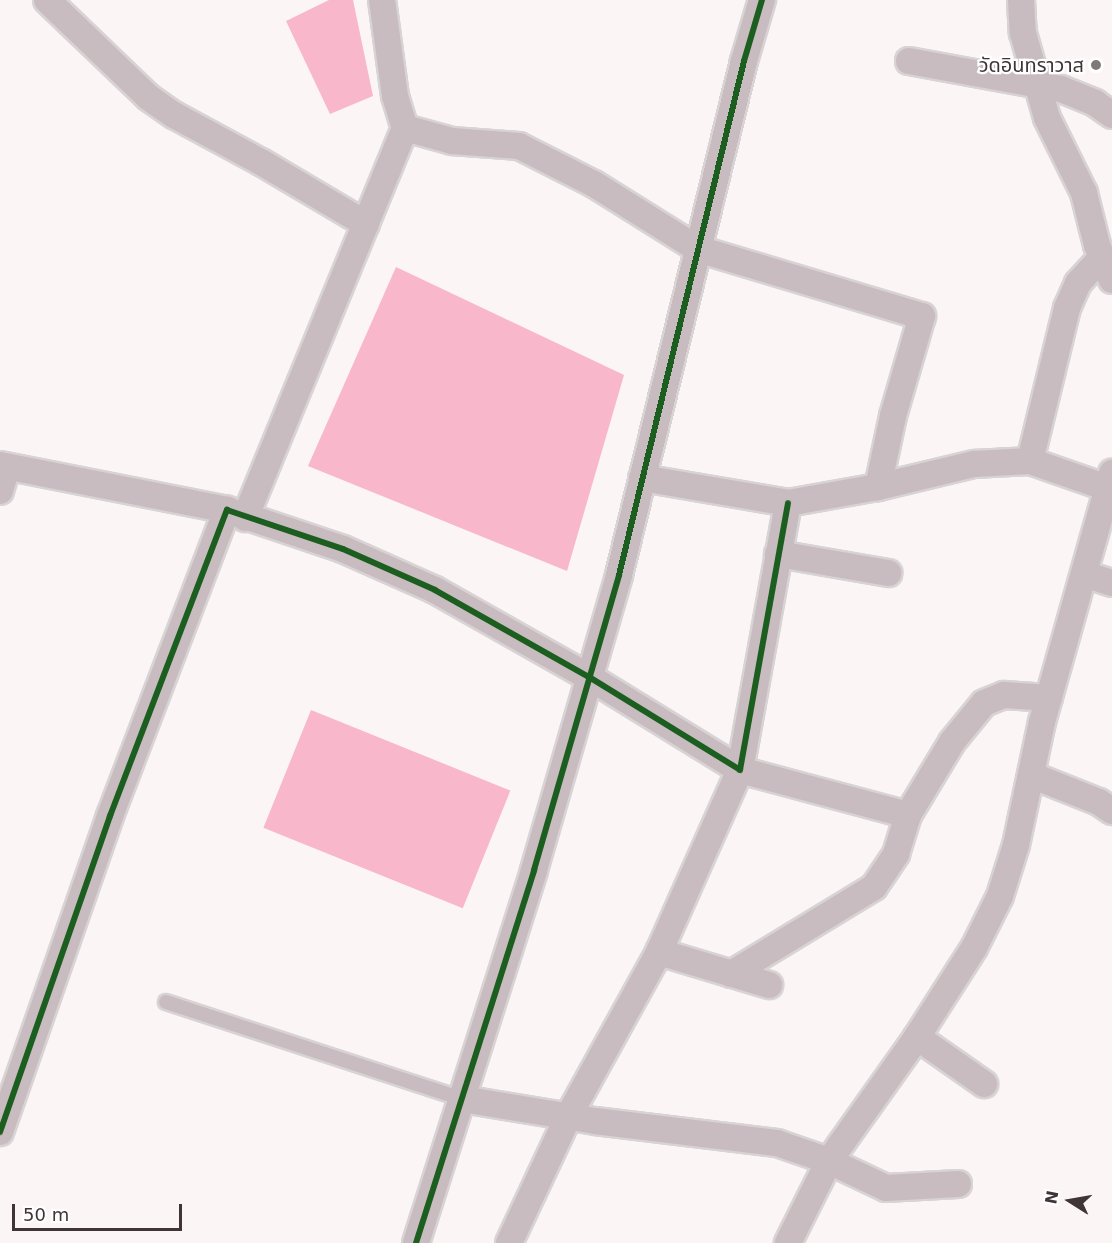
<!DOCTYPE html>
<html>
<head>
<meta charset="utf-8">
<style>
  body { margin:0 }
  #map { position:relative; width:1112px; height:1243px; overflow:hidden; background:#fbf5f6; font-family:"DejaVu Sans","Noto Sans Thai",sans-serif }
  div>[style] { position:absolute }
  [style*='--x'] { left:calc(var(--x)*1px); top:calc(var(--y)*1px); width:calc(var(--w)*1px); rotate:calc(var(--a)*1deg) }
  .water>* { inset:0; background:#f8b7cb; transform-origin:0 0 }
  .roads { filter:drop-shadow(2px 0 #d8d3d4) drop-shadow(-2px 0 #d8d3d4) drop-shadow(0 2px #d8d3d4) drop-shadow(0 -2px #d8d3d4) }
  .lane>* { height:14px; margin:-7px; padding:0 7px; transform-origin:7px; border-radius:7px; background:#c9bcc0 }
  .street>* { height:26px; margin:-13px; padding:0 13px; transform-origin:13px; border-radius:13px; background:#c9bcc0 }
  .cycleway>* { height:6px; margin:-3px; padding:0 3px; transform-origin:3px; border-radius:3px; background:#1b5e20 }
  .dots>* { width:16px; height:16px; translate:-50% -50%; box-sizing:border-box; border:3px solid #fff; border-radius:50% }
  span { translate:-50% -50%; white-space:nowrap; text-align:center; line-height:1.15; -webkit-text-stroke:4.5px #fff; paint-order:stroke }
  .poi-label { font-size:20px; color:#3f3437 }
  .right { translate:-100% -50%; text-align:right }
  .north { position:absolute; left:1040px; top:1171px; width:60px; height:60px; -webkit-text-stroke:4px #fff; paint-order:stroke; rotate:281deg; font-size:16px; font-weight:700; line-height:24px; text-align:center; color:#3f3437 }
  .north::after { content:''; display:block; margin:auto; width:21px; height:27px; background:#3f3437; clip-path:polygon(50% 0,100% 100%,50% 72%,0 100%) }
  .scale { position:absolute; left:12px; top:1204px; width:170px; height:27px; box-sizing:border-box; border:3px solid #3f3437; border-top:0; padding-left:8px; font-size:18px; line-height:21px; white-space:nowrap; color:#3f3437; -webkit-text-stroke:4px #fff; paint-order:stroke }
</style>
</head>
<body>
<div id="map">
  <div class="water">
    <div style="clip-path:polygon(329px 0,353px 0,373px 96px,330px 114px,286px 21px)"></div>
    <div style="clip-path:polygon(396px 267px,624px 375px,567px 571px,308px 466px)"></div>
    <div style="left:311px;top:710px;width:215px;height:127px;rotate:22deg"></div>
  </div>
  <div class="roads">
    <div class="lane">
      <div style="--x:166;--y:1002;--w:311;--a:18.1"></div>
    </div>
    <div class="street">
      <div style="--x:47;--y:0;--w:140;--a:43.8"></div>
      <div style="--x:148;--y:97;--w:32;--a:35"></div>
      <div style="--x:174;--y:115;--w:99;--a:28.4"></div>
      <div style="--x:261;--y:162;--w:122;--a:30.6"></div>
      <div style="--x:382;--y:0;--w:97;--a:82.3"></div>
      <div style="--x:395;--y:96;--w:34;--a:73"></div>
      <div style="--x:405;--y:128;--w:49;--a:15.5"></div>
      <div style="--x:452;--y:141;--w:67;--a:4.3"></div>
      <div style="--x:519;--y:146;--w:84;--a:26.9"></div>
      <div style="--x:594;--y:184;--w:123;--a:32"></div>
      <div style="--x:698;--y:249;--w:234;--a:16.7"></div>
      <div style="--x:922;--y:316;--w:104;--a:106.2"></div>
      <div style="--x:893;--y:416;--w:73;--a:101.9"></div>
      <div style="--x:878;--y:487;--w:99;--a:-13.5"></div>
      <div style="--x:974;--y:464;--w:56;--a:-3.1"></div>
      <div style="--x:1030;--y:461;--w:82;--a:19.3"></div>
      <div style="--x:1021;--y:0;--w:33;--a:87"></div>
      <div style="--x:1023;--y:33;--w:88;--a:74.2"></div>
      <div style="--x:1047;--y:118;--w:84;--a:63.7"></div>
      <div style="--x:1084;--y:193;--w:54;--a:76"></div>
      <div style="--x:1097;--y:245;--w:38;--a:67"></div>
      <div style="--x:909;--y:61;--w:155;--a:10.4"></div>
      <div style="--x:1061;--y:89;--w:37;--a:22"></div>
      <div style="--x:1095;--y:103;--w:21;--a:35"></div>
      <div style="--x:1030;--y:461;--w:157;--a:-76.4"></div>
      <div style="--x:1067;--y:308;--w:27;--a:-66"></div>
      <div style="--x:1078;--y:283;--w:35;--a:-47"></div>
      <div style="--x:0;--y:465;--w:231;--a:11.2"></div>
      <div style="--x:642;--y:478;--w:148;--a:9.7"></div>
      <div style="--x:788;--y:503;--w:91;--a:-10.1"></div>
      <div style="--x:0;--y:491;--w:25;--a:-74"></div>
      <div style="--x:245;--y:518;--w:422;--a:-67.7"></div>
      <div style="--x:778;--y:554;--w:112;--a:9.8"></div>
      <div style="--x:1084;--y:574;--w:29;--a:18"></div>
      <div style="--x:1031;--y:775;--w:73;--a:21.7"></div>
      <div style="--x:1099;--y:802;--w:16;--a:35"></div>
      <div style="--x:659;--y:952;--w:199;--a:-66"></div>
      <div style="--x:740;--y:770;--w:174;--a:15"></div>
      <div style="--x:908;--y:815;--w:85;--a:-58.9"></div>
      <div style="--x:952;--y:742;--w:50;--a:-50.6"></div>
      <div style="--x:984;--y:703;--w:22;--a:-22"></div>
      <div style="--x:1004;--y:695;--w:45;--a:3.8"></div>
      <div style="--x:731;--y:974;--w:167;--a:-31.3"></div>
      <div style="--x:874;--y:887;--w:40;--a:-56"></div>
      <div style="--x:896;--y:854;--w:41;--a:-72.9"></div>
      <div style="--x:917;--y:1037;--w:82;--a:35"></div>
      <div style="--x:462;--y:1099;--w:135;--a:9.4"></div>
      <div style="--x:595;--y:1121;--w:183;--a:6.9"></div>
      <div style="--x:777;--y:1143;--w:55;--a:19.1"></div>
      <div style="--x:829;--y:1161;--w:92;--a:116.6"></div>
      <div style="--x:0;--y:1132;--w:335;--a:-70.8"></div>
      <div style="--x:110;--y:816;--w:328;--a:-69.1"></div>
      <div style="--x:227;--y:510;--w:122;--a:18.6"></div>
      <div style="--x:343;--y:549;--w:101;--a:24"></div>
      <div style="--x:435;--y:590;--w:177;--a:29.5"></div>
      <div style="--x:589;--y:677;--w:177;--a:31.6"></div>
      <div style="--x:740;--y:770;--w:271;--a:-79.8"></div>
      <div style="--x:958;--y:1184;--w:72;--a:176.8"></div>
      <div style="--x:886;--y:1188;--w:63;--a:-154.7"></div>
      <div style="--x:829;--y:1161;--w:152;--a:-54.6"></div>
      <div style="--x:917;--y:1037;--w:106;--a:-57.4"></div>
      <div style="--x:974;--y:948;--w:58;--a:-63.4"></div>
      <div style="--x:1000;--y:896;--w:53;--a:-72.6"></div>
      <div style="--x:1016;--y:845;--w:126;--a:-78.1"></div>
      <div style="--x:1042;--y:722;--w:259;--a:-74.3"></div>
      <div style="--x:416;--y:1243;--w:391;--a:-72.4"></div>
      <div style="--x:534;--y:870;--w:307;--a:-73.9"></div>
      <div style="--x:619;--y:575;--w:529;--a:-76.33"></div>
      <div style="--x:744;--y:61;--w:64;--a:-73.6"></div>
      <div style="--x:509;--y:1243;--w:139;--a:-64.9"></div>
      <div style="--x:568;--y:1117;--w:188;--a:-61.1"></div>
      <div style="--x:659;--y:952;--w:115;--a:16.7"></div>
    </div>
  </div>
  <div class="cycleway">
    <div style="--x:0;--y:1132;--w:335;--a:-70.8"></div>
    <div style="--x:110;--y:816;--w:328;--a:-69.1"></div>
    <div style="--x:227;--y:510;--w:122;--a:18.6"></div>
    <div style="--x:343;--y:549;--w:101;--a:24"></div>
    <div style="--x:435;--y:590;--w:177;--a:29.5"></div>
    <div style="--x:589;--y:677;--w:177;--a:31.6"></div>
    <div style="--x:740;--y:770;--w:271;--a:-79.8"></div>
    <div style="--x:416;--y:1243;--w:391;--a:-72.4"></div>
    <div style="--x:534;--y:870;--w:307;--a:-73.9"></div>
    <div style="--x:619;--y:575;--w:529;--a:-76.33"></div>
    <div style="--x:744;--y:61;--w:64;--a:-73.6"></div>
  </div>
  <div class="dots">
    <div style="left:1096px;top:65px;background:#81787a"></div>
  </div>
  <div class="poi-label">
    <span class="right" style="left:1084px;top:65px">วัดอินทราวาส</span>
  </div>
  <div class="north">N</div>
  <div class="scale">50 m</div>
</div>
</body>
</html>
